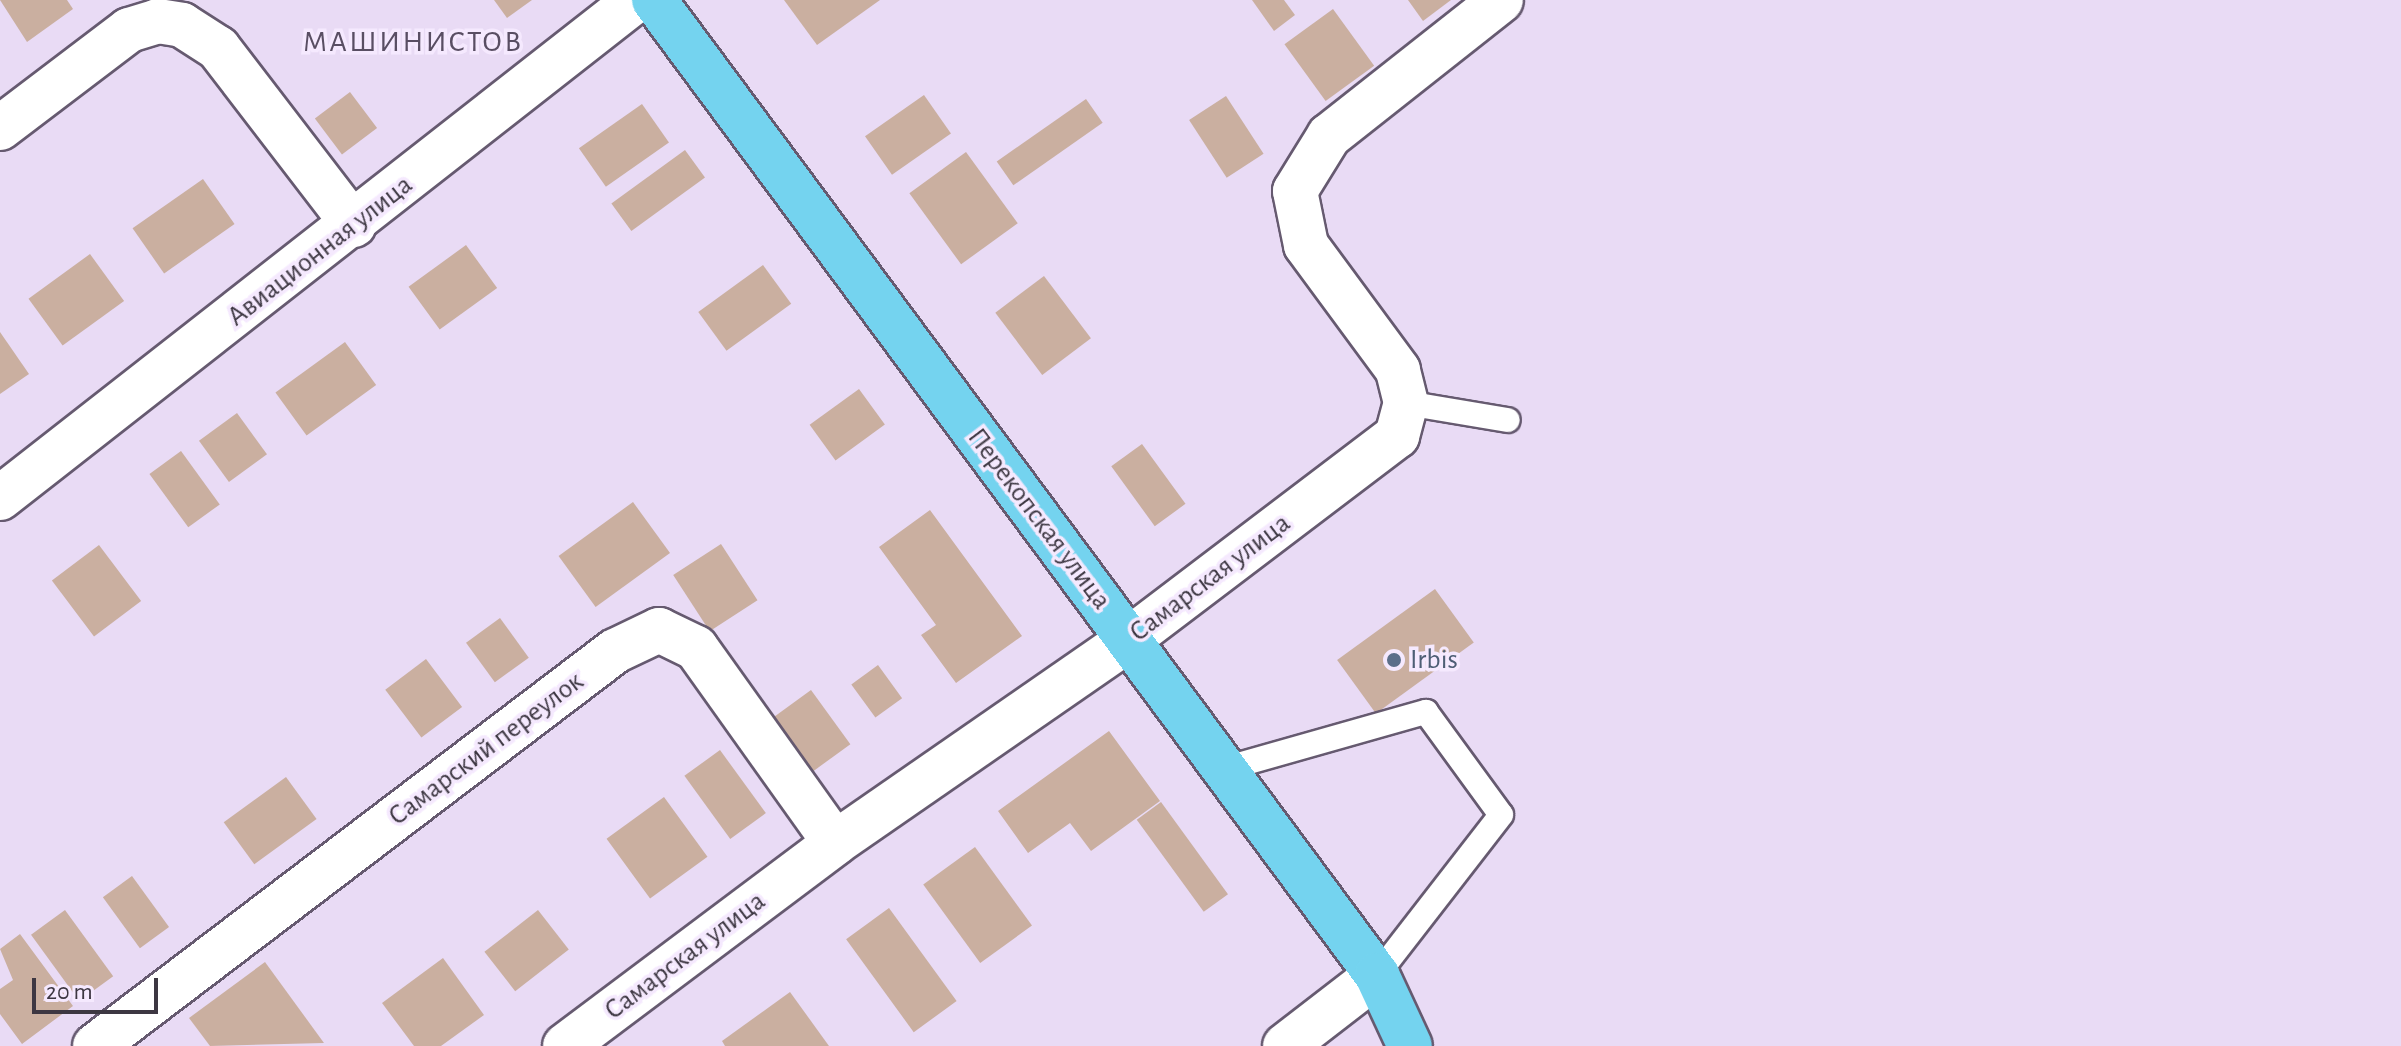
<!DOCTYPE html>
<html>
<head>
<meta charset="utf-8">
<style>
  body { margin:0 }
  #map { position:relative; width:2401px; height:1046px; overflow:hidden; background:#e9dbf5; font-family:"Alegreya Sans",sans-serif }
  div>[style] { position:absolute }
  [style*='--x'] { left:calc(var(--x)*1px); top:calc(var(--y)*1px); width:calc(var(--w)*1px); rotate:calc(var(--a)*1deg) }
  .building>* { inset:0; background:#caafa0; transform-origin:0 0 }
  .roads { filter:drop-shadow(2px 0 #665a70) drop-shadow(-2px 0 #665a70) drop-shadow(0 2px #665a70) drop-shadow(0 -2px #665a70) }
  .lane>* { height:24px; margin:-12px; padding:0 12px; transform-origin:12px; border-radius:12px; background:#fff }
  .street>* { height:44px; margin:-22px; padding:0 22px; transform-origin:22px; border-radius:22px; background:#fff }
  .primary>* { height:44px; margin:-22px; padding:0 22px; transform-origin:22px; border-radius:22px; background:#74d3ef }
  .dots>* { width:22px; height:22px; translate:-50% -50%; box-sizing:border-box; border:4px solid #f5e9fe; border-radius:50% }
  span { translate:-50% -50%; white-space:nowrap; text-align:center; line-height:1.15; -webkit-text-stroke:7px #f5e9fe; paint-order:stroke }
  .street-label { font-size:28px; color:#3d3742 }
  .service-label { font-size:28px; color:#4e5e75 }
  .left { translate:0 -50%; text-align:left }
  .neighbourhood-label { font-size:30px; color:#594e63; letter-spacing:2px }
  .scale { position:absolute; left:32px; top:978px; width:126px; height:36px; box-sizing:border-box; border:4px solid #3d3742; border-top:0; padding-left:10px; font-size:24px; line-height:28px; white-space:nowrap; color:#3d3742; -webkit-text-stroke:6px #f5e9fe; paint-order:stroke }
</style>
</head>
<body>
<div id="map">
  <div class="building">
    <div style="clip-path:polygon(0 0,67px 0,73px 9px,27px 42px)"></div>
    <div style="clip-path:polygon(494px 0,532px 0,507px 18px)"></div>
    <div style="clip-path:polygon(784px 0,880px 0,817px 45px)"></div>
    <div style="clip-path:polygon(1252px 0,1284px 0,1295px 15px,1274px 31px)"></div>
    <div style="clip-path:polygon(1408px 0,1451px 0,1423px 21px)"></div>
    <div style="left:1333px;top:9px;width:70px;height:60px;rotate:54deg"></div>
    <div style="left:350px;top:92px;width:45px;height:44px;rotate:53deg"></div>
    <div style="left:924px;top:95px;width:47px;height:72px;rotate:55deg"></div>
    <div style="left:1226px;top:96px;width:69px;height:44px;rotate:57deg"></div>
    <div style="left:1086px;top:99px;width:29px;height:109px;rotate:55deg"></div>
    <div style="left:642px;top:104px;width:47px;height:77px;rotate:55deg"></div>
    <div style="left:685px;top:150px;width:34px;height:91px;rotate:54deg"></div>
    <div style="left:966px;top:152px;width:88px;height:70px;rotate:54deg"></div>
    <div style="left:203px;top:179px;width:55px;height:86px;rotate:55deg"></div>
    <div style="left:466px;top:245px;width:53px;height:71px;rotate:54deg"></div>
    <div style="left:90px;top:254px;width:58px;height:76px;rotate:54deg"></div>
    <div style="left:763px;top:265px;width:48px;height:80px;rotate:54deg"></div>
    <div style="left:1044px;top:276px;width:78px;height:61px;rotate:53deg"></div>
    <div style="clip-path:polygon(0 332px,29px 374px,0 394px)"></div>
    <div style="left:345px;top:342px;width:53px;height:86px;rotate:54deg"></div>
    <div style="left:859px;top:389px;width:44px;height:61px;rotate:54deg"></div>
    <div style="left:237px;top:413px;width:51px;height:47px;rotate:54deg"></div>
    <div style="left:1142px;top:444px;width:74px;height:38px;rotate:54deg"></div>
    <div style="left:181px;top:451px;width:66px;height:39px;rotate:54deg"></div>
    <div style="left:633px;top:502px;width:63px;height:92px;rotate:54deg"></div>
    <div style="clip-path:polygon(930px 510px,1022px 636px,956px 683px,921px 635px,936px 625px,879px 547px)"></div>
    <div style="left:721px;top:544px;width:67px;height:57px;rotate:57deg"></div>
    <div style="left:99px;top:545px;width:70px;height:59px;rotate:53deg"></div>
    <div style="left:1435px;top:589px;width:66px;height:121px;rotate:54deg"></div>
    <div style="left:500px;top:618px;width:49px;height:42px;rotate:54deg"></div>
    <div style="left:426px;top:659px;width:60px;height:51px;rotate:53deg"></div>
    <div style="left:878px;top:665px;width:41px;height:33px;rotate:54deg"></div>
    <div style="left:811px;top:690px;width:67px;height:54px;rotate:54deg"></div>
    <div style="clip-path:polygon(1109px 731px,1160px 801px,1091px 851px,1070px 823px,1028px 853px,998px 811px)"></div>
    <div style="left:720px;top:750px;width:78px;height:44px;rotate:54deg"></div>
    <div style="left:286px;top:777px;width:52px;height:77px;rotate:54deg"></div>
    <div style="left:664px;top:797px;width:74px;height:71px;rotate:54deg"></div>
    <div style="left:1161px;top:802px;width:114px;height:30px;rotate:54deg"></div>
    <div style="left:975px;top:847px;width:97px;height:64px;rotate:54deg"></div>
    <div style="left:132px;top:876px;width:63px;height:36px;rotate:54deg"></div>
    <div style="left:889px;top:908px;width:115px;height:53px;rotate:54deg"></div>
    <div style="left:65px;top:910px;width:82px;height:42px;rotate:54deg"></div>
    <div style="left:538px;top:910px;width:50px;height:68px;rotate:52deg"></div>
    <div style="clip-path:polygon(20px 934px,73px 1006px,22px 1044px,0 1014px,0 989px,13px 980px,0 949px)"></div>
    <div style="clip-path:polygon(443px 958px,484px 1015px,441px 1046px,414px 1046px,382px 1003px)"></div>
    <div style="clip-path:polygon(265px 962px,324px 1043px,210px 1046px,189px 1018px)"></div>
    <div style="clip-path:polygon(790px 992px,829px 1046px,725px 1046px,722px 1041px)"></div>
  </div>
  <div class="roads">
    <div class="lane">
      <div style="--x:1406;--y:403;--w:103;--a:9.5"></div>
      <div style="--x:1224;--y:769;--w:210;--a:-15.8"></div>
      <div style="--x:1426;--y:712;--w:127;--a:53.9"></div>
      <div style="--x:1501;--y:815;--w:202;--a:127.8"></div>
    </div>
    <div class="street">
      <div style="--x:0;--y:128;--w:162;--a:-37.2"></div>
      <div style="--x:129;--y:30;--w:30;--a:-17"></div>
      <div style="--x:158;--y:21;--w:24;--a:9"></div>
      <div style="--x:182;--y:25;--w:43;--a:32.6"></div>
      <div style="--x:218;--y:48;--w:223;--a:52.5"></div>
      <div style="--x:0;--y:498;--w:808;--a:-38.06"></div>
      <div style="--x:95;--y:1046;--w:653;--a:-37.22"></div>
      <div style="--x:615;--y:651;--w:49;--a:-25.5"></div>
      <div style="--x:659;--y:630;--w:41;--a:25.9"></div>
      <div style="--x:696;--y:648;--w:239;--a:54.5"></div>
      <div style="--x:565;--y:1046;--w:338;--a:-36.9"></div>
      <div style="--x:835;--y:843;--w:356;--a:-34.7"></div>
      <div style="--x:1128;--y:640;--w:338;--a:-37.2"></div>
      <div style="--x:1397;--y:436;--w:34;--a:-75"></div>
      <div style="--x:1406;--y:403;--w:34;--a:-104"></div>
      <div style="--x:1398;--y:370;--w:155;--a:-126.4"></div>
      <div style="--x:1306;--y:245;--w:55;--a:-101.5"></div>
      <div style="--x:1295;--y:191;--w:65;--a:-58.3"></div>
      <div style="--x:1329;--y:136;--w:219;--a:-38.3"></div>
      <div style="--x:1285;--y:1046;--w:116;--a:-37.7"></div>
    </div>
    <div class="primary">
      <div style="--x:654;--y:0;--w:1214;--a:53.44"></div>
      <div style="--x:1377;--y:975;--w:78;--a:65.1"></div>
    </div>
  </div>
  <div class="dots">
    <div style="left:1394px;top:660px;background:#5c6f8a"></div>
  </div>
  <div class="street-label">
    <span style="left:320px;top:251px;rotate:-38deg">Авиационная улица</span>
    <span style="left:1039px;top:519px;rotate:53deg">Перекопская улица</span>
    <span style="left:1210px;top:578px;rotate:-37deg">Самарская улица</span>
    <span style="left:486px;top:749px;rotate:-37deg">Самарский переулок</span>
    <span style="left:685px;top:956px;rotate:-37deg">Самарская улица</span>
  </div>
  <div class="service-label">
    <span class="left" style="left:1410px;top:660px">Irbis</span>
  </div>
  <div class="neighbourhood-label">
    <span style="left:413px;top:42px">МАШИНИСТОВ</span>
  </div>
  <div class="scale">20 m</div>
</div>
</body>
</html>
